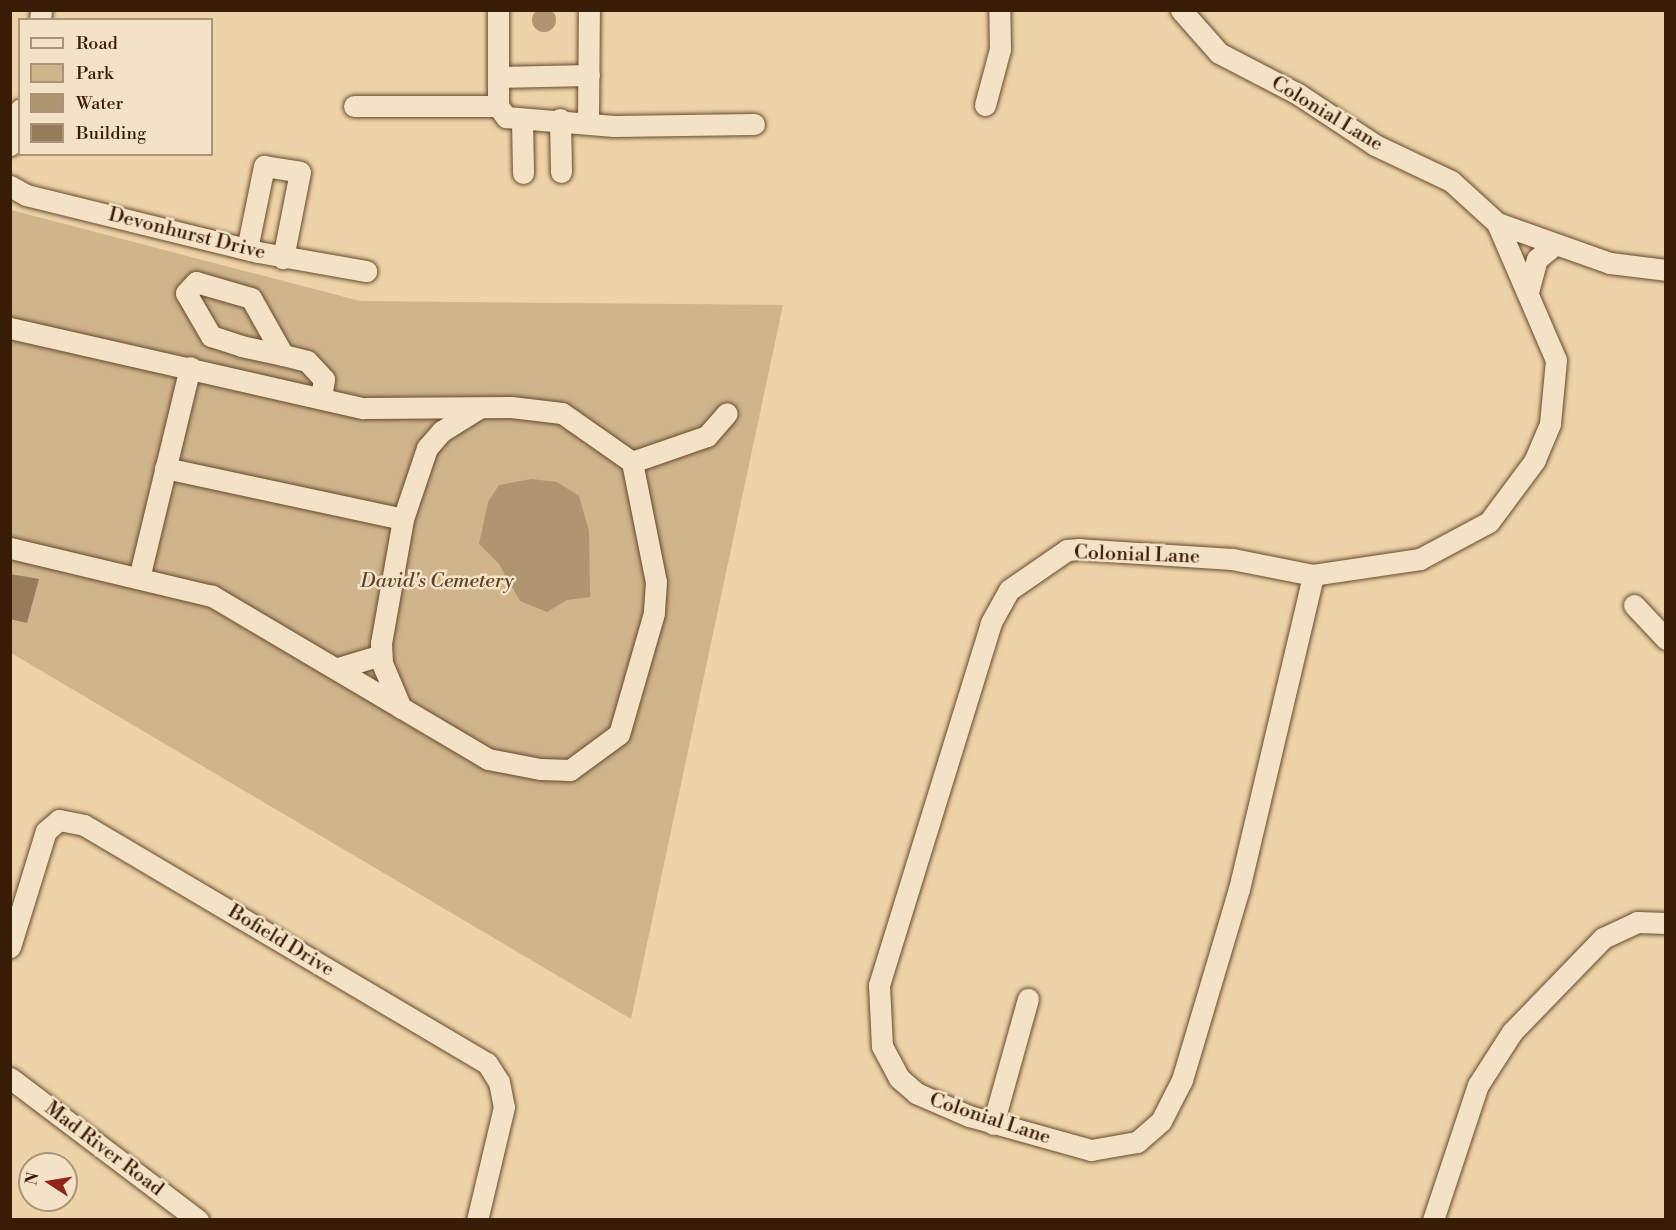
<!DOCTYPE html>
<style>
body{margin:0}
#map{position:relative;width:1676px;height:1230px;overflow:hidden;background:#eed3a8;font-family:"Libre Bodoni",serif}
div>[style]{position:absolute}
.green>*{inset:0;background:#cfb48c}
.water>*{inset:0;background:#b09571}
.round{border-radius:50%}
.building>*{inset:0;background:#977b5a}
.roads{filter:drop-shadow(0 0 2px #664a2e) drop-shadow(0 0 2px #664a2e)}
.minor>*{height:21px;margin:-10.5px;padding:0 10.5px;transform-origin:10.5px;border-radius:10.5px;background:#f4e2c6}
span{translate:-50% -50%;white-space:nowrap;text-align:center;line-height:1.15;-webkit-text-stroke:5px #f4e2c6;paint-order:stroke}
.street-label{font-size:20px;color:#381c06}
.park-label{font-size:20px;color:#5e4228;font-style:italic}
.frame{position:absolute;inset:0;border:12px solid #381c06;pointer-events:none}
.legend{position:absolute;left:18px;top:18px;width:195px;height:138px;box-sizing:border-box;background:#f4e2c6;border:2px solid #a99379;margin:0;padding:8px 10px;list-style:none;font-size:18px;color:#381c06}
.legend li{display:flex;align-items:center;gap:12px;height:30px}
.legend b{width:30px;border:2px solid #a99379}
.north{position:absolute;left:18px;top:1152px;width:60px;height:60px;box-sizing:border-box;background:#f4e2c6;border:2px solid #a99379;border-radius:50%;rotate:282deg;font-size:16px;font-weight:700;line-height:24px;text-align:center;color:#381c06}
.north::after{content:'';display:block;margin:auto;width:21px;height:27px;background:#8f2418;clip-path:polygon(50% 0,100% 100%,50% 72%,0 100%)}
</style>
<div id="map">
<div class="green">
<i style="clip-path:polygon(11px 210px,360px 301px,783px 305px,631px 1019px,11px 653px)"></i>
</div>
<div class="water">
<i class="round" style="left:532px;top:8px;width:24px;height:24px"></i>
<i style="clip-path:polygon(531px 479px,557px 482px,579px 496px,589px 531px,590px 597px,567px 600px,547px 612px,520px 601px,499px 564px,479px 544px,488px 502px,499px 485px)"></i>
</div>
<div class="building">
<i style="clip-path:polygon(10px 574px,39px 579px,27px 623px,10px 619px)"></i>
</div>
<div class="roads">
<div class="minor">
<i style="left:498px;top:10px;width:96px;rotate:90deg"></i>
<i style="left:498px;top:106px;width:14px;rotate:54deg"></i>
<i style="left:506px;top:117px;width:108px;rotate:4.8deg"></i>
<i style="left:614px;top:126px;width:140px;rotate:-0.8deg"></i>
<i style="left:1181px;top:10px;width:57px;rotate:48.5deg"></i>
<i style="left:1219px;top:53px;width:89px;rotate:27.4deg"></i>
<i style="left:1298px;top:94px;width:92px;rotate:33.5deg"></i>
<i style="left:1375px;top:145px;width:84px;rotate:25.3deg"></i>
<i style="left:1451px;top:181px;width:62px;rotate:42.4deg"></i>
<i style="left:1497px;top:223px;width:149px;rotate:66.7deg"></i>
<i style="left:1556px;top:360px;width:64px;rotate:95.4deg"></i>
<i style="left:1550px;top:424px;width:39px;rotate:113deg"></i>
<i style="left:1535px;top:460px;width:77px;rotate:126.6deg"></i>
<i style="left:1489px;top:522px;width:78px;rotate:151.8deg"></i>
<i style="left:1420px;top:559px;width:108px;rotate:171.5deg"></i>
<i style="left:1313px;top:575px;width:83px;rotate:-168.8deg"></i>
<i style="left:1232px;top:559px;width:153px;rotate:-176.3deg"></i>
<i style="left:1079px;top:549px;width:12px;rotate:175deg"></i>
<i style="left:1067px;top:550px;width:70px;rotate:145.4deg"></i>
<i style="left:1009px;top:590px;width:38px;rotate:119deg"></i>
<i style="left:991px;top:623px;width:379px;rotate:107.2deg"></i>
<i style="left:879px;top:985px;width:61px;rotate:87.2deg"></i>
<i style="left:882px;top:1046px;width:36px;rotate:62deg"></i>
<i style="left:899px;top:1078px;width:23px;rotate:41deg"></i>
<i style="left:916px;top:1093px;width:58px;rotate:23.5deg"></i>
<i style="left:969px;top:1116px;width:127px;rotate:15.6deg"></i>
<i style="left:1091px;top:1150px;width:47px;rotate:-9.9deg"></i>
<i style="left:1137px;top:1142px;width:32px;rotate:-41deg"></i>
<i style="left:1161px;top:1121px;width:46px;rotate:-62.9deg"></i>
<i style="left:1182px;top:1080px;width:199px;rotate:-73.4deg"></i>
<i style="left:1239px;top:889px;width:323px;rotate:-76.7deg"></i>
<i style="left:40px;top:20px;width:10px;rotate:-84deg"></i>
<i style="left:498px;top:77px;width:91px;rotate:-1.3deg"></i>
<i style="left:985px;top:105px;width:58px;rotate:-75deg"></i>
<i style="left:1000px;top:49px;width:39px;rotate:-91deg"></i>
<i style="left:354px;top:106px;width:144px"></i>
<i style="left:522px;top:119px;width:54px;rotate:88.9deg"></i>
<i style="left:560px;top:119px;width:53px;rotate:88.9deg"></i>
<i style="left:588px;top:119px;width:109px;rotate:-89.5deg"></i>
<i style="left:10px;top:145px;width:37px;rotate:-74deg"></i>
<i style="left:10px;top:186px;width:18px;rotate:29deg"></i>
<i style="left:26px;top:195px;width:239px;rotate:13.8deg"></i>
<i style="left:258px;top:252px;width:110px;rotate:10deg"></i>
<i style="left:1497px;top:223px;width:120px;rotate:19.5deg"></i>
<i style="left:1610px;top:263px;width:56px;rotate:7.1deg"></i>
<i style="left:247px;top:249px;width:85px;rotate:-78.4deg"></i>
<i style="left:264px;top:166px;width:36px;rotate:9deg"></i>
<i style="left:300px;top:172px;width:88px;rotate:101.2deg"></i>
<i style="left:1528px;top:292px;width:34px;rotate:-75deg"></i>
<i style="left:1537px;top:259px;width:22px;rotate:-39deg"></i>
<i style="left:10px;top:328px;width:362px;rotate:12.8deg"></i>
<i style="left:363px;top:408px;width:148px;rotate:-0.4deg"></i>
<i style="left:511px;top:407px;width:51px;rotate:6.7deg"></i>
<i style="left:562px;top:413px;width:85px;rotate:35deg"></i>
<i style="left:632px;top:462px;width:122px;rotate:78.7deg"></i>
<i style="left:656px;top:582px;width:31px;rotate:94deg"></i>
<i style="left:654px;top:613px;width:126px;rotate:106.1deg"></i>
<i style="left:619px;top:734px;width:61px;rotate:143.7deg"></i>
<i style="left:570px;top:770px;width:30px;rotate:-178deg"></i>
<i style="left:540px;top:769px;width:53px;rotate:-169.1deg"></i>
<i style="left:488px;top:759px;width:321px;rotate:-149.4deg"></i>
<i style="left:212px;top:596px;width:208px;rotate:-166.6deg"></i>
<i style="left:283px;top:355px;width:65px;rotate:-119.3deg"></i>
<i style="left:251px;top:298px;width:57px;rotate:-163.8deg"></i>
<i style="left:196px;top:282px;width:15px;rotate:132deg"></i>
<i style="left:186px;top:293px;width:50px;rotate:59.8deg"></i>
<i style="left:211px;top:336px;width:32px;rotate:18deg"></i>
<i style="left:241px;top:346px;width:43px;rotate:12.1deg"></i>
<i style="left:283px;top:355px;width:25px;rotate:14deg"></i>
<i style="left:307px;top:361px;width:25px;rotate:47deg"></i>
<i style="left:324px;top:379px;width:19px;rotate:99deg"></i>
<i style="left:632px;top:462px;width:79px;rotate:-19.1deg"></i>
<i style="left:707px;top:436px;width:30px;rotate:-49deg"></i>
<i style="left:165px;top:468px;width:243px;rotate:12.1deg"></i>
<i style="left:139px;top:578px;width:217px;rotate:-76.4deg"></i>
<i style="left:1634px;top:605px;width:47px;rotate:46.7deg"></i>
<i style="left:338px;top:668px;width:45px;rotate:-16.8deg"></i>
<i style="left:401px;top:708px;width:49px;rotate:-112.9deg"></i>
<i style="left:382px;top:663px;width:20px;rotate:-93deg"></i>
<i style="left:381px;top:643px;width:126px;rotate:-79.9deg"></i>
<i style="left:403px;top:519px;width:75px;rotate:-71.3deg"></i>
<i style="left:427px;top:448px;width:23px;rotate:-49deg"></i>
<i style="left:442px;top:431px;width:44px;rotate:-31.9deg"></i>
<i style="left:10px;top:947px;width:121px;rotate:-72.8deg"></i>
<i style="left:46px;top:831px;width:17px;rotate:-40deg"></i>
<i style="left:59px;top:820px;width:25px;rotate:11deg"></i>
<i style="left:84px;top:825px;width:468px;rotate:30.6deg"></i>
<i style="left:487px;top:1063px;width:22px;rotate:58deg"></i>
<i style="left:499px;top:1082px;width:25px;rotate:79deg"></i>
<i style="left:504px;top:1107px;width:116px;rotate:103.4deg"></i>
<i style="left:10px;top:1078px;width:236px;rotate:37.1deg"></i>
<i style="left:993px;top:1124px;width:130px;rotate:-74.4deg"></i>
<i style="left:1433px;top:1220px;width:142px;rotate:-71.6deg"></i>
<i style="left:1478px;top:1085px;width:63px;rotate:-57.3deg"></i>
<i style="left:1512px;top:1032px;width:131px;rotate:-45.9deg"></i>
<i style="left:1603px;top:938px;width:38px;rotate:-25deg"></i>
<i style="left:1637px;top:922px;width:29px;rotate:2deg"></i>
</div>
</div>
<div class="street-label">
<span style="left:1327px;top:114px;rotate:31deg">Colonial Lane</span>
<span style="left:187px;top:234px;rotate:14deg">Devonhurst Drive</span>
<span style="left:1137px;top:555px;rotate:2deg">Colonial Lane</span>
<span style="left:281px;top:941px;rotate:31deg">Bofield Drive</span>
<span style="left:990px;top:1119px;rotate:18deg">Colonial Lane</span>
<span style="left:104px;top:1149px;rotate:37deg">Mad River Road</span>
</div>
<div class="park-label">
<span style="left:437px;top:581px">David's Cemetery</span>
</div>
<div class="frame"></div>
<ul class="legend">
<li><b style="height:8px;background:#f4e2c6"></b>Road</li>
<li><b style="height:16px;background:#cfb48c"></b>Park</li>
<li><b style="height:16px;background:#b09571"></b>Water</li>
<li><b style="height:16px;background:#977b5a"></b>Building</li>
</ul>
<div class="north">N</div>
</div>
